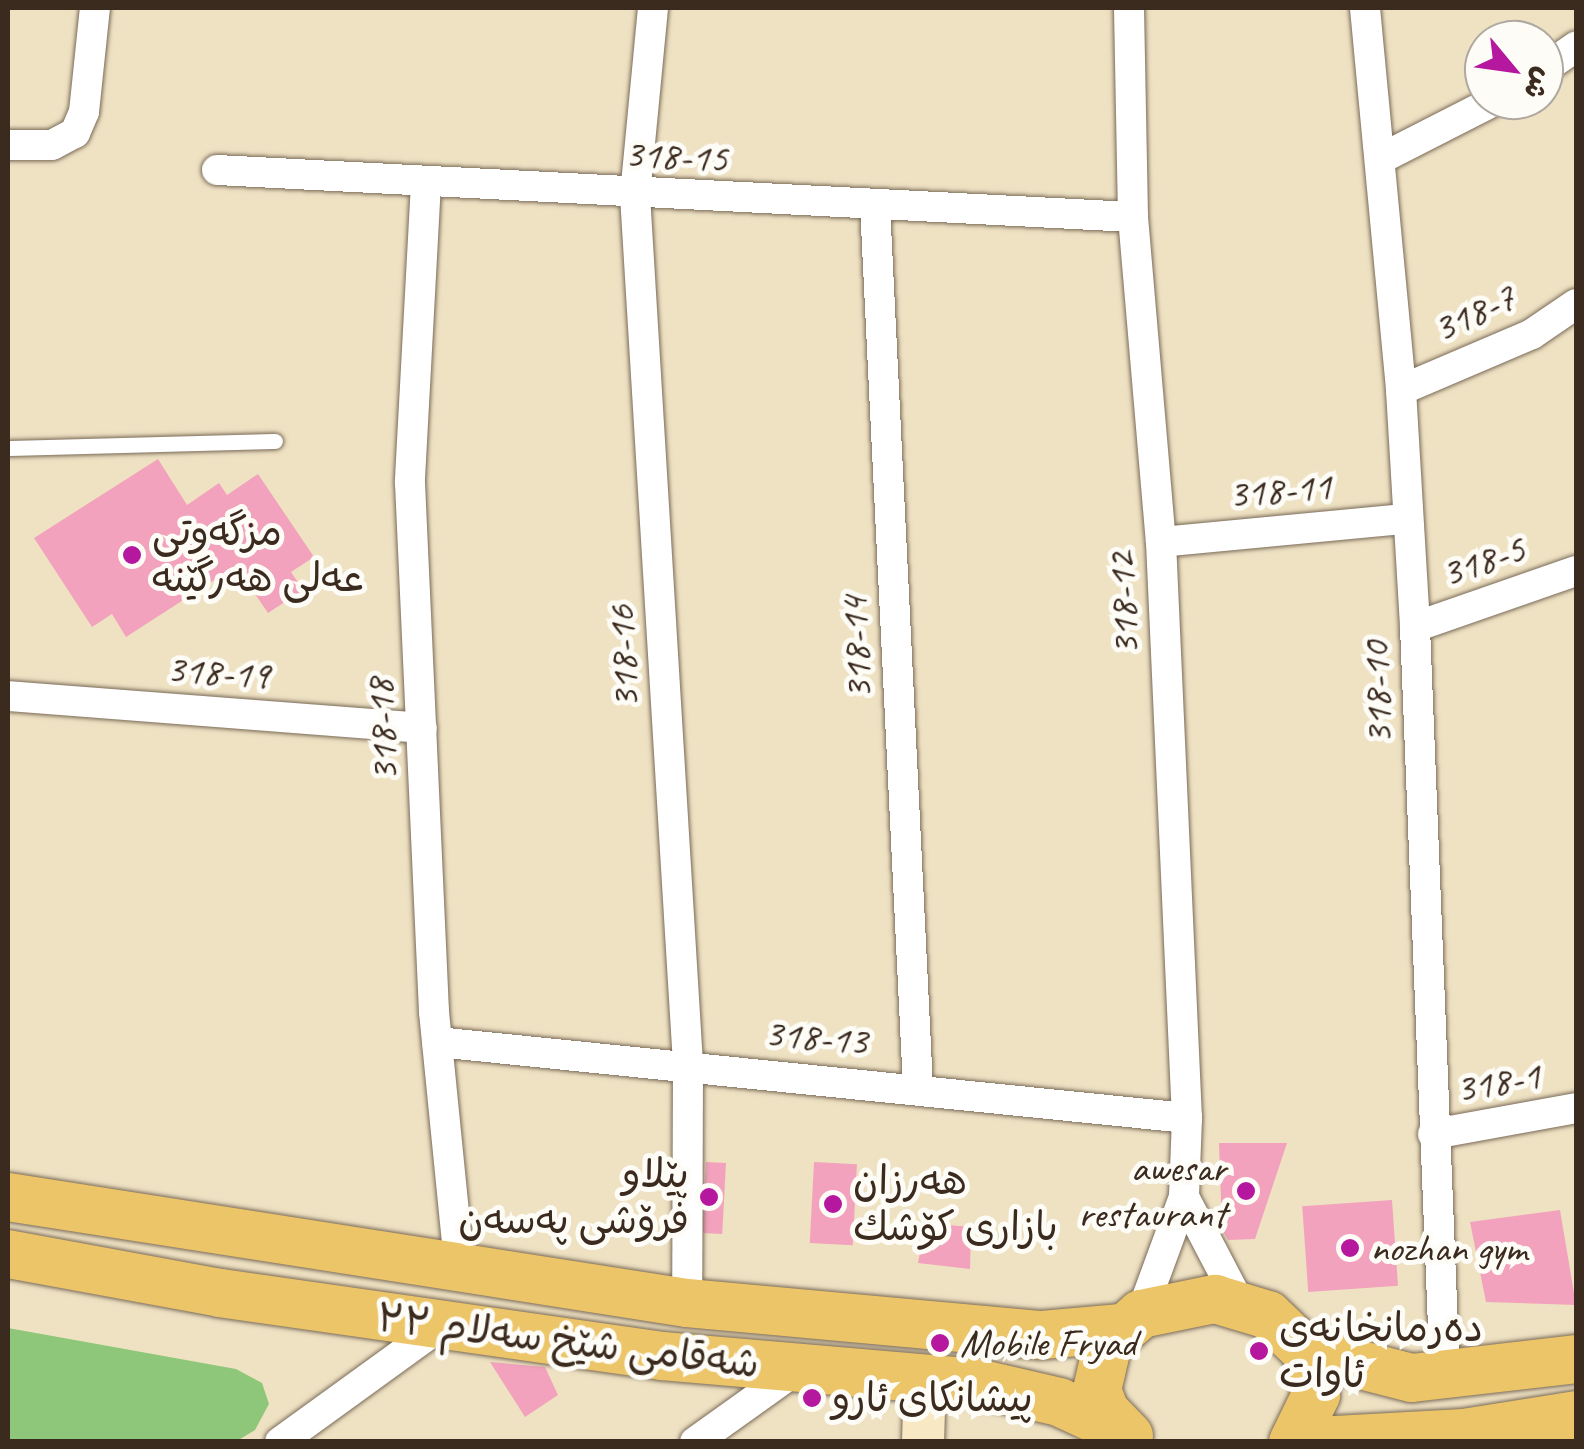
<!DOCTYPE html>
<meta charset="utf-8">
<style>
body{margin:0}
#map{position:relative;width:1584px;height:1449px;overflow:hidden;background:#efe2c3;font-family:Caveat,"Playpen Sans Arabic",sans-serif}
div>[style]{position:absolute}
.green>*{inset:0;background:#8ec77a}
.building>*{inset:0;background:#f2a2bc;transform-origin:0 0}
.roads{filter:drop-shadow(0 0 2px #7a6a58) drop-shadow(0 0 2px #7a6a58)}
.lane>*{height:15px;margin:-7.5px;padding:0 7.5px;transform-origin:7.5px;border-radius:7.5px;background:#fff}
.street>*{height:30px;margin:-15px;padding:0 15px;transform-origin:15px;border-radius:15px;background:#fff}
.secondary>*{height:42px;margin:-21px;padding:0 21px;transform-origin:21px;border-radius:21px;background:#f8e8c3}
.primary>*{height:48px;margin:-24px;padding:0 24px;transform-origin:24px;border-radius:24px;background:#edc569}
.dots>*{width:28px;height:28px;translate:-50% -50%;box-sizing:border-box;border:5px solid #fdfcf7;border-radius:50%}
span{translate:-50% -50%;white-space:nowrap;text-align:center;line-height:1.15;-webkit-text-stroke:10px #fdfcf7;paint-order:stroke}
.street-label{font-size:40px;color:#3b2a1e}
.poi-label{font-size:40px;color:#3b2a1e}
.left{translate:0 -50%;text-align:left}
.right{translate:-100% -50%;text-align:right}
.frame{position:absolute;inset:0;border:10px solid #3b2a1e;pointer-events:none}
.north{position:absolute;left:1464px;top:20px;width:100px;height:100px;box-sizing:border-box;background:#fdfcf7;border:2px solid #afa8a0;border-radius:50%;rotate:119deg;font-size:28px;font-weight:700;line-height:40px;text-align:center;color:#3b2a1e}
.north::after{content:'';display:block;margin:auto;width:35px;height:45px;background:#b5179e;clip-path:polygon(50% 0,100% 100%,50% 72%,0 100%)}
</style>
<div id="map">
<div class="green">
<i style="clip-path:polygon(8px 1328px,236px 1369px,262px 1383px,269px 1404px,255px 1430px,237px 1441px,8px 1441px)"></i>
</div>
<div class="building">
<i style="clip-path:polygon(158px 459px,187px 505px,219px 483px,227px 495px,258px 474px,314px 557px,291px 572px,303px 590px,268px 613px,236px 566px,126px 637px,112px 614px,92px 627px,34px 538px)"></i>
<i style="clip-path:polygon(1219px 1143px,1287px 1143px,1255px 1239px,1228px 1240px,1222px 1229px)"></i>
<i style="left:706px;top:1162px;width:20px;height:71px;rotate:3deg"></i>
<i style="left:814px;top:1162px;width:43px;height:81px;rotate:3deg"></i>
<i style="left:1392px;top:1200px;width:86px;height:90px;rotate:86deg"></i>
<i style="clip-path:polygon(1560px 1210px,1576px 1305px,1486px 1302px,1470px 1222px)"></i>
<i style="clip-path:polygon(925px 1223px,971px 1227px,970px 1269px,918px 1263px)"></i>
<i style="clip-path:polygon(490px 1362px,545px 1367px,558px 1395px,525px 1417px)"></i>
</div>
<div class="roads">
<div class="lane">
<i style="left:8px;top:448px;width:267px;rotate:-1.5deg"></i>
</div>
<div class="street">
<i style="left:653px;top:8px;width:188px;rotate:95.5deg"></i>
<i style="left:635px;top:195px;width:872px;rotate:86.51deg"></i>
<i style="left:688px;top:1065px;width:238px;rotate:90.2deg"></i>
<i style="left:1129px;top:8px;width:209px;rotate:88.9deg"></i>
<i style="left:1133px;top:217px;width:326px;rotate:85.1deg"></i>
<i style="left:1161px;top:542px;width:577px;rotate:87.42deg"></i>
<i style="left:1187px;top:1118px;width:79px;rotate:92.2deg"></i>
<i style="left:1184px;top:1197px;width:125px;rotate:110.2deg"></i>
<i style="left:1365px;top:8px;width:384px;rotate:84.6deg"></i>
<i style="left:1401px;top:390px;width:237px;rotate:86.6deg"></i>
<i style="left:1415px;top:627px;width:751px;rotate:87.71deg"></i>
<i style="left:1544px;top:69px;width:39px;rotate:-35deg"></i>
<i style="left:8px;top:145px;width:44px"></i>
<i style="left:52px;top:145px;width:26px;rotate:-28deg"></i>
<i style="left:75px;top:133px;width:23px;rotate:-67deg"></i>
<i style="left:84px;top:112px;width:105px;rotate:-84deg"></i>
<i style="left:1380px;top:159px;width:130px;rotate:-27deg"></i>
<i style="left:217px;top:170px;width:917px;rotate:2.94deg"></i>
<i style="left:426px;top:183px;width:300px;rotate:93.1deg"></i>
<i style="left:410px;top:483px;width:530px;rotate:87.4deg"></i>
<i style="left:434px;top:1012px;width:261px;rotate:84.3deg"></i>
<i style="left:875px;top:205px;width:883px;rotate:87.21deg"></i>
<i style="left:1401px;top:390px;width:142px;rotate:-23.1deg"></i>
<i style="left:1532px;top:334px;width:53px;rotate:-34.3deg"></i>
<i style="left:1161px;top:542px;width:246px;rotate:-5.4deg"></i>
<i style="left:1415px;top:627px;width:170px;rotate:-19.2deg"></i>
<i style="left:8px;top:696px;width:415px;rotate:4.4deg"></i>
<i style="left:437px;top:1042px;width:754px;rotate:5.79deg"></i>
<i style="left:1433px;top:1134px;width:145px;rotate:-10.3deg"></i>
<i style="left:1184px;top:1197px;width:121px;rotate:62.4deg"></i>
<i style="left:280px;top:1442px;width:198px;rotate:-35.9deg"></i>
<i style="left:695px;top:1442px;width:124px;rotate:-35.5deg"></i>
</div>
<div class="secondary">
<i style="left:923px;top:1442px;width:64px;rotate:-88.2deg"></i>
</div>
<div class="primary">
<i style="left:8px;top:1197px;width:687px;rotate:8.87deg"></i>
<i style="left:687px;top:1303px;width:356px;rotate:5.2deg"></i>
<i style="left:1042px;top:1335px;width:80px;rotate:-5deg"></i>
<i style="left:8px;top:1254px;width:216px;rotate:10.4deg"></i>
<i style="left:220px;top:1293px;width:446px;rotate:8.1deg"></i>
<i style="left:662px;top:1356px;width:316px;rotate:4.9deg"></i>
<i style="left:977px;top:1383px;width:84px;rotate:13deg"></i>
<i style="left:1059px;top:1402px;width:72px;rotate:24.8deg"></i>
<i style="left:1306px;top:1351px;width:109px;rotate:14.3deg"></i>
<i style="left:1412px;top:1378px;width:165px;rotate:-6.6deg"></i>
<i style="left:1129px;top:1436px;width:35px;rotate:-134deg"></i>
<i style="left:1105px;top:1411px;width:22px;rotate:-111deg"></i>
<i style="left:1097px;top:1390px;width:48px;rotate:-76.8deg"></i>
<i style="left:1108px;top:1343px;width:44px;rotate:-41.3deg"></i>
<i style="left:1141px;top:1314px;width:76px;rotate:-11.5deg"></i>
<i style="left:1215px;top:1299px;width:55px;rotate:16.8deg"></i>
<i style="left:1268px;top:1315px;width:52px;rotate:43.5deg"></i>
<i style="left:1306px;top:1351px;width:45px;rotate:77.2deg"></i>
<i style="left:1316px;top:1395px;width:52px;rotate:116.1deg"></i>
<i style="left:1299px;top:1442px;width:165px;rotate:-3.1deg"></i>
<i style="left:1464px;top:1433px;width:113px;rotate:-9.1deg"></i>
</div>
</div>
<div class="dots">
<i style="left:132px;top:555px;background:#b5179e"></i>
<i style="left:1246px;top:1191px;background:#b5179e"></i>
<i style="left:709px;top:1197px;background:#b5179e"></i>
<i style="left:833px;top:1204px;background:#b5179e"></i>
<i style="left:1350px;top:1248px;background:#b5179e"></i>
<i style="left:940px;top:1343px;background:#b5179e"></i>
<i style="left:1259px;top:1351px;background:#b5179e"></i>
<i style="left:812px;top:1398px;background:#b5179e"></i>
</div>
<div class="street-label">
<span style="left:676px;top:156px;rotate:3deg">318-15</span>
<span style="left:1474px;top:313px;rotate:-25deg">318-7</span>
<span style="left:1280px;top:490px;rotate:-5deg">318-11</span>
<span style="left:1483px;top:561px;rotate:-19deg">318-5</span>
<span style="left:1123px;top:604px;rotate:-93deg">318-12</span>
<span style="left:856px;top:648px;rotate:-93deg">318-14</span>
<span style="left:623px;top:657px;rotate:-93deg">318-16</span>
<span style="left:218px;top:672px;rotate:4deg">318-19</span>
<span style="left:1377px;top:693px;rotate:-92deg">318-10</span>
<span style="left:382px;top:730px;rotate:-93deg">318-18</span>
<span style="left:816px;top:1037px;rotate:5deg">318-13</span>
<span style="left:1498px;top:1082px;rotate:-10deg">318-1</span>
<span style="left:568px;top:1341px;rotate:7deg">شەقامی شێخ سەلام ٣٣</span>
</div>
<div class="poi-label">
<span class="left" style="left:152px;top:555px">مزگەوتی<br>عەلی هەرگێنە</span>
<span class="right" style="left:1226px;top:1191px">awesar<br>restaurant</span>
<span class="right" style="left:689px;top:1197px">پێلاو<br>فرۆشی پەسەن</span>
<span class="left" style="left:853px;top:1204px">هەرزان<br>بازاری کۆشك</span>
<span class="left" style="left:1370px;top:1248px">nozhan gym</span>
<span class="left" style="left:1279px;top:1351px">دەرمانخانەی<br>ئاوات</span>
<span class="left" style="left:960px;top:1343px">Mobile Fryad</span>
<span class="left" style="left:832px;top:1398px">پیشانکای ئارو</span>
</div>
<div class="frame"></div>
<div class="north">ش</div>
</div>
